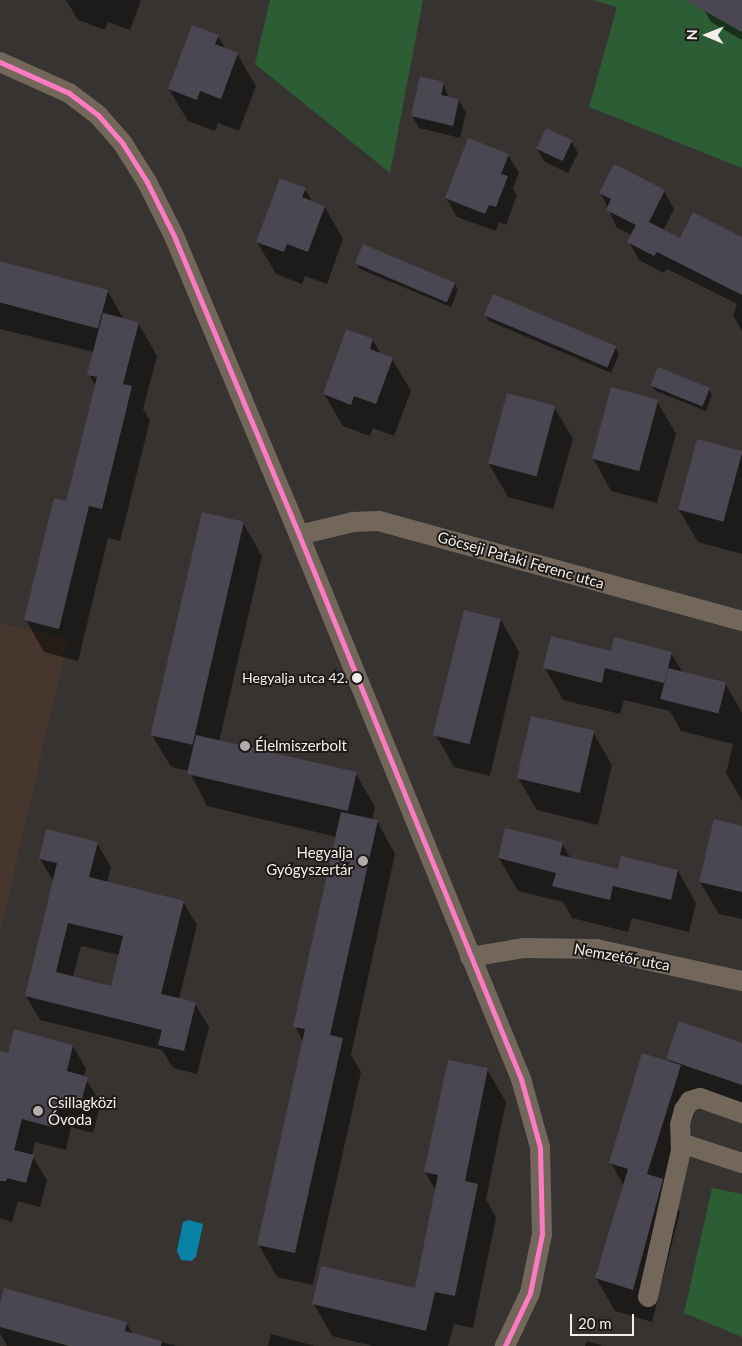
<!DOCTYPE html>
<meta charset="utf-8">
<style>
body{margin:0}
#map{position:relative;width:742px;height:1346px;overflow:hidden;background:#373331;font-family:Lato,sans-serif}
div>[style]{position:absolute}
.education>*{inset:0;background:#47362e}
.green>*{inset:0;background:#2c5d35}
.water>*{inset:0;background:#0883a5}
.shadow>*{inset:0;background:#0007}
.building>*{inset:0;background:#4a4652;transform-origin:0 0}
.minor>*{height:20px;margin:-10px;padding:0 10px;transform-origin:10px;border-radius:10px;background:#73675c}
.bus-1>*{height:5px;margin:-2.5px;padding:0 2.5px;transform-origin:2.5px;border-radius:2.5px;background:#fe7ac1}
.dots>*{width:14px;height:14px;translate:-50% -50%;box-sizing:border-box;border:2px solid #1e1b19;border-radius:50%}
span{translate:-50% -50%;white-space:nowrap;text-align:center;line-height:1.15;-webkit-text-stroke:4px #1e1b19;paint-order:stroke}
.bus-label{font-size:14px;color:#f4efed}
.right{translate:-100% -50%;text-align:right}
.street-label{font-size:15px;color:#f4efed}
.poi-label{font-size:15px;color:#f4efed}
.left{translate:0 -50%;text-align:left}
.north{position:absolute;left:682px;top:10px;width:50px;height:50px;-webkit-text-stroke:4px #1e1b19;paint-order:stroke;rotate:271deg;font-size:14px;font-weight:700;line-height:20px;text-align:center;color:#f4efed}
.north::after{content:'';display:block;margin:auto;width:18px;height:22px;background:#f4efed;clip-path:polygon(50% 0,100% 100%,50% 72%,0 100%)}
.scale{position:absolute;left:570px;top:1314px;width:64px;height:22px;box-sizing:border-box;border:2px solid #f4efed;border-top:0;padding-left:6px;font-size:15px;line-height:18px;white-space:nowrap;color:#f4efed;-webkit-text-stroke:4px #1e1b19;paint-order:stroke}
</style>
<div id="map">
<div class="education">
<i style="clip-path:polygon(0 623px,68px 639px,0 933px)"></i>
</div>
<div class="green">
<i style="clip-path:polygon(270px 0,423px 0,390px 173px,255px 64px)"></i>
<i style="clip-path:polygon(593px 0,742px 0,742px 168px,589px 107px,617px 7px)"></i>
<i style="clip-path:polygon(712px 1188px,742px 1194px,742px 1337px,684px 1313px)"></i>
</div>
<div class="water">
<i style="clip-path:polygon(189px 1220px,203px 1224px,196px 1257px,191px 1261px,181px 1260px,177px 1251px,183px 1222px)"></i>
</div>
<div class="shadow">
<i style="clip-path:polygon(66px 0,141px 0,130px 30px,108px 22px,105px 30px,78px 20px)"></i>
<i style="clip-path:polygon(708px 0,737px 0,742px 3px,742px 40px,711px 22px,704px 10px)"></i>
<i style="clip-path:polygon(218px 36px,226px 50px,237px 54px,256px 86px,239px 131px,218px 123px,215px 131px,188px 121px,169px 89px)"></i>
<i style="clip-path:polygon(443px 83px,449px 98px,459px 100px,466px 113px,460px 138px,419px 128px,412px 116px)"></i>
<i style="clip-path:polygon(571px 141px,578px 153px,568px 173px,545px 162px,537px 149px)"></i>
<i style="clip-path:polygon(508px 155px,519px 173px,513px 188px,517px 195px,506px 225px,499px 222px,496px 231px,457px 217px,446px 198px)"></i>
<i style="clip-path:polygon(305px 189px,313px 203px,325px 207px,343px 239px,327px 284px,305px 276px,302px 284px,276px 274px,257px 242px)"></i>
<i style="clip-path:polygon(664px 191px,674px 209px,663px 231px,681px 240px,742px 240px,742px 331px,733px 315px,737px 304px,667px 269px,664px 273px,639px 260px,629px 242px,632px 235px,617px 228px,601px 193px)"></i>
<i style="clip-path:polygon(364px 246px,455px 284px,458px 290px,451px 307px,360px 269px,357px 263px)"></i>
<i style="clip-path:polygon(0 263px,107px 290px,124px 320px,138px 323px,157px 356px,143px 409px,150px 420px,120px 541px,108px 538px,78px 661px,44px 652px,26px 620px,67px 502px,96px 387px,89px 374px,94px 352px,0 329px)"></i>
<i style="clip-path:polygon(485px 315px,616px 348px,619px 354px,611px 373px,489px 321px)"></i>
<i style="clip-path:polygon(347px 331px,373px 340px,381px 355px,392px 359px,411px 391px,394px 436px,373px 428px,370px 436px,343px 426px,324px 394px)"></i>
<i style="clip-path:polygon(652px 386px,709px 389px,712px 395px,706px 411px,656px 391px)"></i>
<i style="clip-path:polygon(508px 394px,554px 407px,573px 439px,553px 509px,508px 497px,489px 464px)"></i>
<i style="clip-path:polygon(657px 401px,676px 434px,657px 503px,611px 491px,593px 458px)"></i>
<i style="clip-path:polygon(698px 441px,742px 453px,742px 554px,698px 542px,679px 510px)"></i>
<i style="clip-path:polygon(243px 523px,262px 556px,219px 742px,356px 774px,375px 807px,372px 820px,377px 821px,395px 854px,351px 1055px,361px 1072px,313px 1285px,277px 1277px,259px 1245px,304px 1043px,295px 1026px,337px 837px,207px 806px,189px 771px,171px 767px,152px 735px)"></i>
<i style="clip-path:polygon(501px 620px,519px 652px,490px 776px,454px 767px,436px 735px)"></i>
<i style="clip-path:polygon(612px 653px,671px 653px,683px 673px,725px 683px,742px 713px,742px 801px,726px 773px,733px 744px,681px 731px,670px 711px,624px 700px,620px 714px,563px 700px,545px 668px)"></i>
<i style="clip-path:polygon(593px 732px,612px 765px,598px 825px,537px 810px,518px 778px)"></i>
<i style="clip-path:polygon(742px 827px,742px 919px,719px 914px,700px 882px)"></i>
<i style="clip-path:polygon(506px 829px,562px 843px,571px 859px,619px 871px,678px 871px,696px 903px,689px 932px,632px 918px,628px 932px,572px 918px,563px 902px,518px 891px,499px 858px)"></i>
<i style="clip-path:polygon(evenodd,97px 843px,111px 867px,107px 883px,183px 902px,197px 925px,179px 999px,195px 1004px,209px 1027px,197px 1074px,173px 1068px,162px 1050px,40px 1020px,26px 996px,54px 882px,40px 859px,97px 843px,81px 946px,120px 955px,112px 987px,73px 977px,81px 946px)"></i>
<i style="clip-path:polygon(742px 1044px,742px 1110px,699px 1098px,670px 1194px,680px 1212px,652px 1322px,615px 1311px,596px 1278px,624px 1186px,611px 1163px,670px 1063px,668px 1059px)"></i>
<i style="clip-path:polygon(73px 1046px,86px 1069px,84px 1077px,101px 1102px,93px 1133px,71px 1127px,66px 1150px,35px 1142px,32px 1156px,47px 1180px,40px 1207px,18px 1201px,12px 1222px,0 1218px,0 1052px,9px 1055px)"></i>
<i style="clip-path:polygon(487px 1069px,506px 1102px,486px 1199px,496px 1218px,473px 1328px,454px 1324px,448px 1346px,373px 1346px,332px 1336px,314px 1304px,416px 1290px,436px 1191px,425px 1172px)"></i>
<i style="clip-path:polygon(0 1308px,127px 1324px,133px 1334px,177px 1346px,7px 1346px,0 1333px)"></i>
<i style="clip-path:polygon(271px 1334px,315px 1346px,268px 1346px)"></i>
<i style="clip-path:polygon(587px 1341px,603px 1346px,585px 1346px)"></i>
</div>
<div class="building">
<i style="clip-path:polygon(685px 0,742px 0,742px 32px)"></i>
<i style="clip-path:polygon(192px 25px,219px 35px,215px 44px,238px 53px,221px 99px,200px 91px,197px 100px,168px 89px)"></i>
<i style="clip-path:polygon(420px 76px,444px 82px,441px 95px,459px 99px,453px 126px,411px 116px)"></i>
<i style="left:546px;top:128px;width:29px;height:23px;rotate:25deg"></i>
<i style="clip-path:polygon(468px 138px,509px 154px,501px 174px,508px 176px,496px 207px,489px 205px,485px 214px,445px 198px)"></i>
<i style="clip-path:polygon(614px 164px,665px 190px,649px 222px,680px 238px,693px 212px,742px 237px,742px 295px,657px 252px,654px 256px,627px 242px,636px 225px,606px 210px,611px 199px,599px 193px)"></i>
<i style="clip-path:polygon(280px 178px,306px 188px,302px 197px,325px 206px,308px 252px,287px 244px,284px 252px,256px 242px)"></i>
<i style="left:363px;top:244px;width:100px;height:21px;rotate:23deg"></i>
<i style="left:0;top:261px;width:112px;height:40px;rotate:15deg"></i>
<i style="left:493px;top:294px;width:134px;height:23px;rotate:23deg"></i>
<i style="clip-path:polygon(103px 313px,139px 322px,123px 384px,132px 386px,102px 509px,89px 506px,59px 629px,24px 620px,54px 498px,66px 501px,97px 377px,87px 375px)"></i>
<i style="clip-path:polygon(346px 329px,373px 339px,370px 349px,393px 358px,376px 404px,354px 396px,351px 405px,323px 394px)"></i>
<i style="left:658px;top:367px;width:56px;height:20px;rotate:22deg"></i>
<i style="left:611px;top:387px;width:49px;height:74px;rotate:15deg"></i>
<i style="left:507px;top:393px;width:50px;height:73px;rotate:15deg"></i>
<i style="left:697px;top:439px;width:47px;height:73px;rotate:15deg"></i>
<i style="left:202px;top:512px;width:43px;height:229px;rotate:13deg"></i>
<i style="left:464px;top:610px;width:38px;height:129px;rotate:14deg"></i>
<i style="clip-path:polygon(551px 636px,611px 651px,614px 637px,672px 652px,664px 683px,605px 668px,602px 683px,543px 668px)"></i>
<i style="left:668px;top:668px;width:60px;height:32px;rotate:14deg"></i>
<i style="left:531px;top:716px;width:65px;height:64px;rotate:13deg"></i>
<i style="left:196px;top:735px;width:165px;height:40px;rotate:13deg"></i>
<i style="clip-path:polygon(341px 812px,378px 820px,330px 1035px,343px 1038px,295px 1253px,257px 1245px,305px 1029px,293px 1027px)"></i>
<i style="clip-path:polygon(714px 819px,742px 826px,742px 892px,699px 882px)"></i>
<i style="clip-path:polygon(505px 828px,563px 842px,560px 855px,618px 869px,621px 856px,678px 870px,671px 900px,613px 886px,610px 900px,552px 886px,556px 873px,498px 858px)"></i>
<i style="clip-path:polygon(evenodd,46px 829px,98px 842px,89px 877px,184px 901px,161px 994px,196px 1002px,184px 1051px,158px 1045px,162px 1030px,25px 996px,57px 863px,39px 859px,46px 829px,68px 923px,123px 936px,111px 986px,56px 972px,68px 923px)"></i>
<i style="clip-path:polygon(679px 1021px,742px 1043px,742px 1085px,666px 1059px)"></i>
<i style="clip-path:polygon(14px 1029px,73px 1045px,67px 1071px,88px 1077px,79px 1110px,58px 1104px,52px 1127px,22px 1119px,14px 1150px,34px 1155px,26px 1183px,7px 1178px,6px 1181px,0 1181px,0 1051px,8px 1053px)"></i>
<i style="clip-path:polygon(642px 1053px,681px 1065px,647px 1174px,663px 1179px,633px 1290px,595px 1278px,628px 1169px,609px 1163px)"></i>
<i style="clip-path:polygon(448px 1060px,488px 1068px,465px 1181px,478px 1184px,455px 1296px,435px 1292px,426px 1331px,312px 1304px,321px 1266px,415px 1288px,438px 1175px,424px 1172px)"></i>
<i style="clip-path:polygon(4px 1288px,127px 1322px,125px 1331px,162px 1341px,161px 1346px,69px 1346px,0 1327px,0 1303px)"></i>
</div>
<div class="minor">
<i style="left:0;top:62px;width:76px;rotate:24.2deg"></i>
<i style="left:69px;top:93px;width:36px;rotate:37deg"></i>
<i style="left:98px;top:115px;width:38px;rotate:49deg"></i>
<i style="left:123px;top:144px;width:45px;rotate:57.7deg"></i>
<i style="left:147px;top:182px;width:60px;rotate:63.4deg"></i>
<i style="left:174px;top:236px;width:324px;rotate:67.3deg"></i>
<i style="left:299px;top:535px;width:588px;rotate:67.8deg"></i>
<i style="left:521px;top:1079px;width:71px;rotate:74.4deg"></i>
<i style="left:540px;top:1147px;width:87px;rotate:88.7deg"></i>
<i style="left:542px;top:1234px;width:60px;rotate:101.5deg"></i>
<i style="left:530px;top:1293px;width:59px;rotate:115.3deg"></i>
<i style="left:299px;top:535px;width:56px;rotate:-13.5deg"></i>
<i style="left:353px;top:522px;width:26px;rotate:-2deg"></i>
<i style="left:379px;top:521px;width:377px;rotate:15.4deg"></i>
<i style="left:470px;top:957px;width:55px;rotate:-9.5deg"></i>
<i style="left:524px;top:948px;width:72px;rotate:0.8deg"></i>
<i style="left:596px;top:949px;width:149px;rotate:12.4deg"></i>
<i style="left:681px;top:1143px;width:64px;rotate:18.2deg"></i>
<i style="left:648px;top:1297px;width:150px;rotate:-77.3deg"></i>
<i style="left:681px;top:1151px;width:26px;rotate:-92deg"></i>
<i style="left:680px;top:1125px;width:16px;rotate:-75deg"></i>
<i style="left:684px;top:1110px;width:11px;rotate:-56deg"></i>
<i style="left:690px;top:1101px;width:10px;rotate:-17deg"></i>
<i style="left:700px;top:1098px;width:45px;rotate:19.7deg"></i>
</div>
<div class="bus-1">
<i style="left:0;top:62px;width:76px;rotate:24.2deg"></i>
<i style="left:69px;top:93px;width:36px;rotate:37deg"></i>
<i style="left:98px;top:115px;width:38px;rotate:49deg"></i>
<i style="left:123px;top:144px;width:45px;rotate:57.7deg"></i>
<i style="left:147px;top:182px;width:60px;rotate:63.4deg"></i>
<i style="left:174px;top:236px;width:324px;rotate:67.3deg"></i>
<i style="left:299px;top:535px;width:588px;rotate:67.8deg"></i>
<i style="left:521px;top:1079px;width:71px;rotate:74.4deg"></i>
<i style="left:540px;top:1147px;width:87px;rotate:88.7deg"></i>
<i style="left:542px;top:1234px;width:60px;rotate:101.5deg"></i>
<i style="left:530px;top:1293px;width:59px;rotate:115.3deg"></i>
</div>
<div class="dots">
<i style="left:357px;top:678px;background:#f4efed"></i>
<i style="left:245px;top:746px;background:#b2adab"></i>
<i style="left:363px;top:861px;background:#b2adab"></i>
<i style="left:38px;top:1111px;background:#b2adab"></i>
</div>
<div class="bus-label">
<span class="right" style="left:348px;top:678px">Hegyalja utca 42.</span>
</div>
<div class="street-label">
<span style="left:521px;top:560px;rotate:16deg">Göcseji Pataki Ferenc utca</span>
<span style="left:622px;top:957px;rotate:10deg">Nemzetőr utca</span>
</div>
<div class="poi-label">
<span class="left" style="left:255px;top:746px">Élelmiszerbolt</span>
<span class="right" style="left:353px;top:861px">Hegyalja<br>Gyógyszertár</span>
<span class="left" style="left:48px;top:1111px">Csillagközi<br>Óvoda</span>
</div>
<div class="north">N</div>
<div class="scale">20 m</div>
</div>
